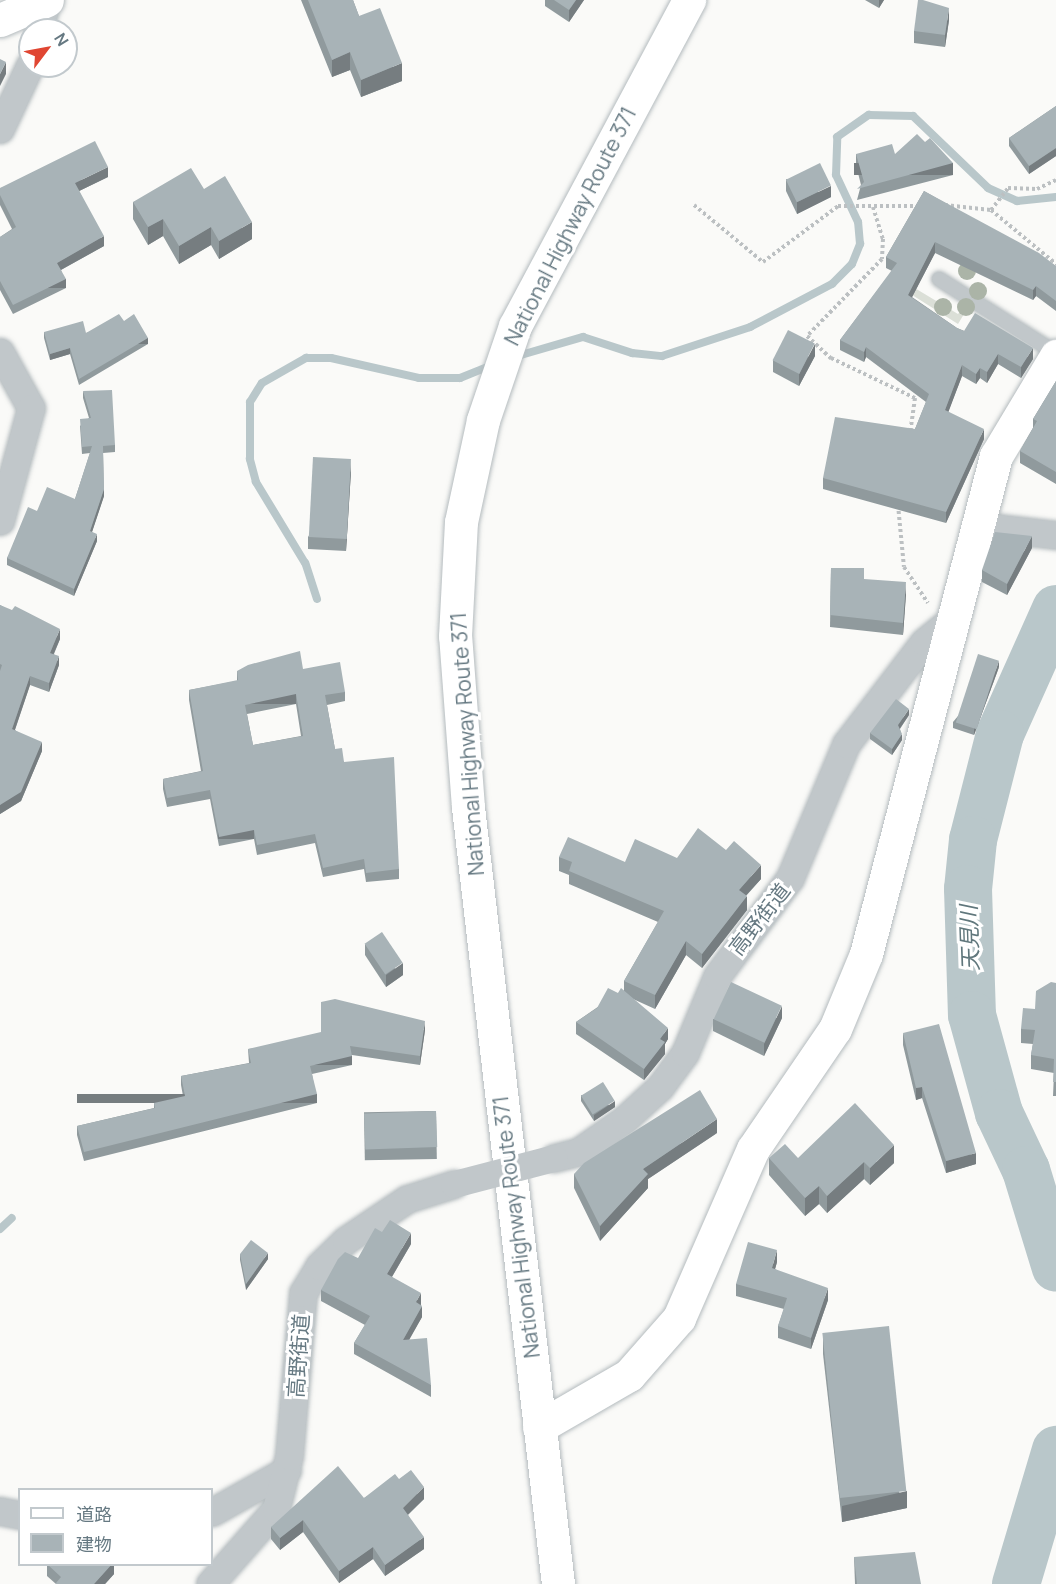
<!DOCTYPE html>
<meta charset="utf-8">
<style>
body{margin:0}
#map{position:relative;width:1056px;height:1584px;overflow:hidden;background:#fafaf8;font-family:Manrope,"Noto Sans JP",sans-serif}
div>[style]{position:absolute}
.green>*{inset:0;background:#dbdfd7}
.stream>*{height:8px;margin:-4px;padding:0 4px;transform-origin:4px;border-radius:4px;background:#b9c7ca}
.river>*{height:48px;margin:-24px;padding:0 24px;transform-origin:24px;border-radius:24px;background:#b9c7ca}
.path>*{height:4px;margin-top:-2px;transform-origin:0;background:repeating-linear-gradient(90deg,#bcc0c2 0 3px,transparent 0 6px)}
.roads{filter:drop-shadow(0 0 2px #b4bbbe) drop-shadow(0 0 2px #b4bbbe)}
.lane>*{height:14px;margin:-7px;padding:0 7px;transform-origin:7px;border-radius:7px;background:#c1c7ca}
.street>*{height:27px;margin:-13.5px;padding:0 13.5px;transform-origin:13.5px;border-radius:13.5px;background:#c1c7ca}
.secondary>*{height:33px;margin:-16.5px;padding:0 16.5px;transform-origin:16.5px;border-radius:16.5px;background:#fff}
.highway>*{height:33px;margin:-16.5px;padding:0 16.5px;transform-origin:16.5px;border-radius:16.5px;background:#fff}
.street-bridge>*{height:27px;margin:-13.5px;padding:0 13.5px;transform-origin:13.5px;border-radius:13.5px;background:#c1c7ca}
.trees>*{width:18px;height:18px;margin:-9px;border-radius:50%;background:#abb4a7}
.wall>*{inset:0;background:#909a9d;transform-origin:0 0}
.shaded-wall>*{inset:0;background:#767d80;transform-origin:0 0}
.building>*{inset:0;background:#a8b3b7;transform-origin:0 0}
span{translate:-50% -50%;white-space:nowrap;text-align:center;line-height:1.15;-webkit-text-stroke:6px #fff;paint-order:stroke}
.street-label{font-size:21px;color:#667982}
.water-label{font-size:22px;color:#60777c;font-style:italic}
.legend{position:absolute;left:18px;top:1488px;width:195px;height:78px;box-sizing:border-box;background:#fff;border:2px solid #c2c9cd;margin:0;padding:8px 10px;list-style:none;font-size:18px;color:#667982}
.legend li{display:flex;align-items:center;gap:12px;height:30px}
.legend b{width:30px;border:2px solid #c2c9cd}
.north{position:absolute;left:18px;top:18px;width:60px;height:60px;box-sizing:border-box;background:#fff;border:2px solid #c2c9cd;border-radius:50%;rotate:58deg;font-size:16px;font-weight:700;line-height:24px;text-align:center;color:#667982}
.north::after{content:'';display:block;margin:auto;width:21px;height:27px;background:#e04632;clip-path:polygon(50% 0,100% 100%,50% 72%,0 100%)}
</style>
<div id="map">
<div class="green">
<i style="clip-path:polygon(913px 287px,958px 314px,965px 306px,975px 308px,967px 309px,958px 324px,909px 293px)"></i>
</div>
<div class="stream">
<i style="left:514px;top:357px;width:72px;rotate:-16.2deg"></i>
<i style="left:583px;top:337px;width:52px;rotate:18.1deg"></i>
<i style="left:632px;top:353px;width:30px;rotate:6deg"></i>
<i style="left:662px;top:356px;width:93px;rotate:-18.2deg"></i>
<i style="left:750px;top:327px;width:93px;rotate:-27.7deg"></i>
<i style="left:832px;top:284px;width:28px;rotate:-45deg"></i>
<i style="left:852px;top:264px;width:22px;rotate:-68deg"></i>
<i style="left:860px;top:244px;width:22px;rotate:-95deg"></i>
<i style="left:858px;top:222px;width:52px;rotate:-115.1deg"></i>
<i style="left:836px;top:175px;width:38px;rotate:-88deg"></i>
<i style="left:837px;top:137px;width:39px;rotate:-35deg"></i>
<i style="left:869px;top:115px;width:44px;rotate:1.3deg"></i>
<i style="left:913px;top:116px;width:104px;rotate:43.8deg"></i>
<i style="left:988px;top:188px;width:32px;rotate:24deg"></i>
<i style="left:1017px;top:201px;width:39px;rotate:-6deg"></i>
<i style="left:317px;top:599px;width:38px;rotate:-108deg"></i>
<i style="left:305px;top:563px;width:95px;rotate:-121.2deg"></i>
<i style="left:256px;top:482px;width:24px;rotate:-105deg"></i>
<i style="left:250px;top:459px;width:57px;rotate:-90deg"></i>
<i style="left:250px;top:402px;width:22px;rotate:-58deg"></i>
<i style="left:262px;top:383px;width:51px;rotate:-29.6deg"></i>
<i style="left:306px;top:358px;width:25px"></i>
<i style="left:331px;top:358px;width:90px;rotate:12.8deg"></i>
<i style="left:419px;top:378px;width:41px"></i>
<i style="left:460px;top:378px;width:35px;rotate:-22deg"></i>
<i style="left:0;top:1229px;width:16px;rotate:-43deg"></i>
</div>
<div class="river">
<i style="left:1056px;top:609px;width:137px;rotate:114.1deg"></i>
<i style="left:1000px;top:734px;width:109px;rotate:104.3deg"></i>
<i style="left:973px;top:840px;width:49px;rotate:95.8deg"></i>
<i style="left:968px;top:889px;width:126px;rotate:88.2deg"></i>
<i style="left:972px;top:1015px;width:102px;rotate:74.6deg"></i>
<i style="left:999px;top:1113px;width:63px;rotate:64.7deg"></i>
<i style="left:1026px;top:1170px;width:102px;rotate:73deg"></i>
<i style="left:1016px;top:1584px;width:140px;rotate:-73.4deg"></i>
</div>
<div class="path">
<i style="left:694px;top:205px;width:89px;rotate:39.6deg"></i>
<i style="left:763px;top:262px;width:94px;rotate:-36.7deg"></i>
<i style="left:838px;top:206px;width:82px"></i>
<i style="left:945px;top:205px;width:46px;rotate:6.2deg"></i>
<i style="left:991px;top:210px;width:28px;rotate:-52deg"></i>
<i style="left:1008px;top:188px;width:29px;rotate:2deg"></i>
<i style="left:1037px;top:189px;width:21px;rotate:-25deg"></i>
<i style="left:873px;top:207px;width:34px;rotate:73deg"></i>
<i style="left:883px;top:239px;width:20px;rotate:93deg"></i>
<i style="left:882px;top:259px;width:107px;rotate:134.2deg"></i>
<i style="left:807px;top:336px;width:33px;rotate:43deg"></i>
<i style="left:831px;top:358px;width:93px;rotate:25.5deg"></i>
<i style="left:915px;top:398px;width:34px;rotate:98deg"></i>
<i style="left:991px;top:210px;width:85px;rotate:39.7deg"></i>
<i style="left:898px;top:505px;width:62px;rotate:84.5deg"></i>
<i style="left:904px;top:567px;width:43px;rotate:56.3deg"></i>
</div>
<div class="roads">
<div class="lane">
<i style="left:939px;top:279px;width:138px;rotate:32.3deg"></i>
</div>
<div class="street">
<i style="left:39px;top:30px;width:31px;rotate:-75deg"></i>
<i style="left:0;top:129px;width:71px;rotate:-64.9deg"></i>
<i style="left:0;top:352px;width:64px;rotate:61deg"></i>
<i style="left:31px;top:408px;width:117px;rotate:105.3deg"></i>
<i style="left:980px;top:526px;width:77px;rotate:6.8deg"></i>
<i style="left:554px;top:1158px;width:25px;rotate:-14deg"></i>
<i style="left:578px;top:1152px;width:57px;rotate:-35.1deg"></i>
<i style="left:625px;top:1119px;width:47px;rotate:-42.4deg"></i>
<i style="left:660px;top:1087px;width:42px;rotate:-53.7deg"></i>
<i style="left:685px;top:1053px;width:83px;rotate:-67.4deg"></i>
<i style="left:717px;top:976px;width:122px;rotate:-53.3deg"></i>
<i style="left:790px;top:878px;width:145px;rotate:-67.3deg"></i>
<i style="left:846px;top:744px;width:128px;rotate:-52.6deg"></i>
<i style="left:924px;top:642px;width:32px;rotate:-39deg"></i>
<i style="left:0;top:1511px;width:20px;rotate:11deg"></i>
<i style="left:212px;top:1512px;width:86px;rotate:-29.2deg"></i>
<i style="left:210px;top:1584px;width:100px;rotate:-48.7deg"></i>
<i style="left:276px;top:1509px;width:55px;rotate:-76.2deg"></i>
<i style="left:289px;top:1456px;width:164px;rotate:-85.1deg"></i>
<i style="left:303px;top:1293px;width:31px;rotate:-59deg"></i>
<i style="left:319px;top:1266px;width:37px;rotate:-44deg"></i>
<i style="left:346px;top:1240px;width:73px;rotate:-33.9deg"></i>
<i style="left:407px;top:1199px;width:49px;rotate:-17.7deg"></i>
</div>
<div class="secondary">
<i style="left:0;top:20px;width:51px;rotate:-23.1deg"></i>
</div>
<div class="highway">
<i style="left:539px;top:1427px;width:104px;rotate:-30deg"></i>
<i style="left:629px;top:1375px;width:76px;rotate:-48.7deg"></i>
<i style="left:679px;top:1318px;width:184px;rotate:-66.4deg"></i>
<i style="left:753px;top:1149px;width:145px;rotate:-55.7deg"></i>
<i style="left:835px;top:1029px;width:81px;rotate:-67.5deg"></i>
<i style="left:866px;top:954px;width:515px;rotate:-75.37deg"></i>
<i style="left:996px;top:456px;width:117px;rotate:-59deg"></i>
<i style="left:558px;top:1584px;width:782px;rotate:-96.61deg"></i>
<i style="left:468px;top:807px;width:171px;rotate:-94.3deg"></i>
<i style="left:455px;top:636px;width:114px;rotate:-87deg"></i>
<i style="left:461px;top:522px;width:104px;rotate:-77.8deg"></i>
<i style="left:483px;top:420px;width:99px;rotate:-71.2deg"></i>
<i style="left:515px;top:326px;width:370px;rotate:-61.9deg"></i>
</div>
</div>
<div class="street-bridge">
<i style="left:454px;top:1184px;width:103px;rotate:-14.6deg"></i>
</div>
<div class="trees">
<i style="left:967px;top:271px"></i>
<i style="left:978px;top:291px"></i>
<i style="left:943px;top:307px"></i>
<i style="left:966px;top:307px"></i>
</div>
<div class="wall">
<i style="clip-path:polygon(301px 0,353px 0,359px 16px,402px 81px,361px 97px,350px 70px,332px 77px)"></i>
<i style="clip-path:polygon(545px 0,584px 0,569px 22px,545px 6px)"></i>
<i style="clip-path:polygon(865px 0,884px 0,879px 8px)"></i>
<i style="clip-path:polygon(949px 20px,945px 47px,914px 43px,914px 31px)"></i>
<i style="clip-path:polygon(1056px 106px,1056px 156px,1029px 174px,1009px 146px,1009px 138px)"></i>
<i style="clip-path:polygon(856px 154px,895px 154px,953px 175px,857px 200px,861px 185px,856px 165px)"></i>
<i style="clip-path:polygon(108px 177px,79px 191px,104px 246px,61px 270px,66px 288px,13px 314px,0 290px,0 237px,12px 229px,0 205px,0 188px)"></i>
<i style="clip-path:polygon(786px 179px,831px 197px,797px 214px,786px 191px)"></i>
<i style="clip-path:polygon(204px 189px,252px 239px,219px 259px,211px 245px,179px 264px,163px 236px,148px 245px,133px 219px,133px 202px)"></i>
<i style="clip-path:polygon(924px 191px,1056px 266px,1056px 311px,1036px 296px,1033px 300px,935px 253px,912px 297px,957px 328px,1033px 359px,1021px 378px,998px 364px,987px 383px,980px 378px,976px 384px,962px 376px,948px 412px,984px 439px,946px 523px,823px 489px,823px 478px,915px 429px,926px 402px,866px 357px,864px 362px,840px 350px,840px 340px,892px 271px,886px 268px,886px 257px)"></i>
<i style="clip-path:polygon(124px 321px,148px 344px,79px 385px,70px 354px,50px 360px,44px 338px,44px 332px,86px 333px)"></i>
<i style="clip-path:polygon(815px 356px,799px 386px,773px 372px,773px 360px)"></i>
<i style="clip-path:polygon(1056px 381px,1056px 484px,1020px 463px,1020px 451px,1033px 428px,1033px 419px)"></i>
<i style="clip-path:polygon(83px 391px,115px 445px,115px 452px,103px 453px,104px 496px,92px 532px,97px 541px,74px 596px,7px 565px,7px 558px,37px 511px,75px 499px,90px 453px,82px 454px,80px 426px,89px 418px,83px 398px)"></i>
<i style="clip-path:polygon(351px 471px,346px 551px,308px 549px,308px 537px)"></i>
<i style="clip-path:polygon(1032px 548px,1007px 595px,982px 582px,982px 570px)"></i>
<i style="clip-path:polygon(831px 568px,906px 594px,903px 635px,830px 627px)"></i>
<i style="clip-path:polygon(0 605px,60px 639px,54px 654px,59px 665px,49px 692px,30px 685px,15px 730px,42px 751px,21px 801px,0 814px)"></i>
<i style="clip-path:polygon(999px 667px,974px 735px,953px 728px,953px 722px)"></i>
<i style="clip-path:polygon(evenodd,303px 669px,345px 692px,345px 701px,327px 705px,335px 749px,344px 762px,399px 869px,399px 879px,366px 882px,364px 869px,323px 877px,315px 843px,257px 855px,254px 839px,219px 846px,210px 799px,167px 807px,163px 789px,163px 779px,201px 771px,189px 700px,189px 690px,237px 681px,237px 671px,303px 669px,296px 704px,301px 736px,253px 745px,247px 714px,296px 704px)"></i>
<i style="clip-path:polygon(909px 715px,900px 729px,902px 740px,892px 755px,870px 739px,870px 733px)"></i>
<i style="clip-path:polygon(559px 857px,625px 862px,677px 858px,761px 879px,746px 896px,747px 910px,702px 968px,686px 955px,655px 1009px,633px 999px,668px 1039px,665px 1044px,665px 1054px,644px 1080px,576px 1034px,576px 1022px,618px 993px,624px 991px,624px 981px,658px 922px,569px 884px,569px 875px,559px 871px)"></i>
<i style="clip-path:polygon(365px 944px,403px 975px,386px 987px,365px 955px)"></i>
<i style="clip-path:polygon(1056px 983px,1056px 1096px,1053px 1096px,1054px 1073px,1031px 1069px,1031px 1055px,1033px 1044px,1021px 1043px,1021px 1029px)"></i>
<i style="clip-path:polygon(782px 1018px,764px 1056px,713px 1031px,713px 1019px)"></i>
<i style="clip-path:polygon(425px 1030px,420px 1065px,352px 1055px,352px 1065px,312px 1074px,317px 1103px,84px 1161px,77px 1135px,77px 1126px,154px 1108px,154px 1103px,183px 1096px,181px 1085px,181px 1076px,249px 1063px,248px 1049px)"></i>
<i style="clip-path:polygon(903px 1033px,976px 1164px,946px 1173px,922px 1098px,916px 1100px,903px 1045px)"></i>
<i style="clip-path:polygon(581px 1095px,615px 1107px,594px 1121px,581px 1101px)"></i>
<i style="left:436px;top:1111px;width:48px;height:72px;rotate:89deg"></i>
<i style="clip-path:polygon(717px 1133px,648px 1179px,648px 1188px,600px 1241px,574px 1188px,574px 1174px)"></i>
<i style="clip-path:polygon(769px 1158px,798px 1158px,894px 1163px,870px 1185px,864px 1179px,827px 1213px,819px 1204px,805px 1216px,769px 1175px)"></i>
<i style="clip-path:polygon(411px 1244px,392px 1277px,421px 1304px,422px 1317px,409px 1339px,431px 1385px,431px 1397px,354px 1354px,354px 1343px,365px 1325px,321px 1301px,321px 1290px)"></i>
<i style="clip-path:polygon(240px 1254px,268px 1259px,246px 1290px,240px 1260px)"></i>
<i style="clip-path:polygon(777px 1262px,775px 1269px,828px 1300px,811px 1349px,778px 1338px,778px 1326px,784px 1309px,736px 1296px,736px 1284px)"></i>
<i style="clip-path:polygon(823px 1337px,907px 1508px,842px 1522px,823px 1354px)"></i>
<i style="clip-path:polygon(399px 1479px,424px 1499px,408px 1515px,424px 1549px,385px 1576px,373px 1559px,339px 1583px,303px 1532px,280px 1550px,271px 1539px,271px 1527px,364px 1498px)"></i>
<i style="clip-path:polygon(854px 1557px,921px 1584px,855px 1584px)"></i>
<i style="clip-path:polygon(47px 1564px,114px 1564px,114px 1574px,105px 1584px,56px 1584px,47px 1576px)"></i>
</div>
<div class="shaded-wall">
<i style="clip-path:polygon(576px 0,584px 0,569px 22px,569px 10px)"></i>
<i style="clip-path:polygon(879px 0,884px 0,879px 8px)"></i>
<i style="clip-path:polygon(949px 8px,949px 20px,945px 47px,945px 35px)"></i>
<i style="clip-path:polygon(350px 52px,350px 70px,332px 77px,332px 60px)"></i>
<i style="clip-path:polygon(6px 62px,6px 74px,0 86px,0 74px)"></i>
<i style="clip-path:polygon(402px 63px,402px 81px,361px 97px,361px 80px)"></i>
<i style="clip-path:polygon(1056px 148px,1056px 156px,1029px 174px,1029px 166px)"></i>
<i style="left:953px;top:163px;width:12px;height:99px;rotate:90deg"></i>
<i style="clip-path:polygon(108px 167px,108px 177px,75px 193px,75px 183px)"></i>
<i style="clip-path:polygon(831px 186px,831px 197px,797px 214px,797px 202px)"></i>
<i style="clip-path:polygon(163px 219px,163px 236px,148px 245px,148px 227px)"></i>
<i style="clip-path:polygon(252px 222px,252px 239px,219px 259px,219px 241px)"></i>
<i style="clip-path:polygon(211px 227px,211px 245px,179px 264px,179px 246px)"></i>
<i style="clip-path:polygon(104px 236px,104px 246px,57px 272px,57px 263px)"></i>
<i style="clip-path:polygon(935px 242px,935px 253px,908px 305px,908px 295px)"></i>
<i style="left:66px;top:279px;width:9px;height:59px;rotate:90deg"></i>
<i style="clip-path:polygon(1036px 286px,1036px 296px,1033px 300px,1033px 290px)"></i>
<i style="left:148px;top:338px;width:6px;height:80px;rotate:90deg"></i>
<i style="clip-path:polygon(815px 344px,815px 356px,799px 386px,799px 374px)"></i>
<i style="clip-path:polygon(866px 347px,866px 357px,864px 362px,864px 352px)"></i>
<i style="clip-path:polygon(70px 348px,70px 354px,50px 360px,50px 354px)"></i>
<i style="clip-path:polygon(1033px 348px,1033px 359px,1021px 378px,1021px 367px)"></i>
<i style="clip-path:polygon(998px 354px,998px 364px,987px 383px,987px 372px)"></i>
<i style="clip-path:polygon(962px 365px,962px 376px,945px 421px,945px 410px)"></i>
<i style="clip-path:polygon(980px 368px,980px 378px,976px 384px,976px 374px)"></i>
<i style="clip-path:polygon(984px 429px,984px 439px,946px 523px,946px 512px)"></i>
<i style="clip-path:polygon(351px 459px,351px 471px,346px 551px,346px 539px)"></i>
<i style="clip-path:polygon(104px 489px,104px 496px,90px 538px,90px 531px)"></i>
<i style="clip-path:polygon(97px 534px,97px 541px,74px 596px,74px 589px)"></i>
<i style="clip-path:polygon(1032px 536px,1032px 548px,1007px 595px,1007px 584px)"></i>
<i style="clip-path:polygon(906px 582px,906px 594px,903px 635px,903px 623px)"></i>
<i style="clip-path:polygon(60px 629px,60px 639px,50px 662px,50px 653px)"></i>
<i style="clip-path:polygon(59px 656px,59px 665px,49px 692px,49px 683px)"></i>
<i style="clip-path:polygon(999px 661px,999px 667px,974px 735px,974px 729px)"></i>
<i style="clip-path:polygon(30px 676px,30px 685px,12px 738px,12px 729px)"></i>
<i style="left:296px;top:694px;width:10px;height:52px;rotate:90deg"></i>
<i style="clip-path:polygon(909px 709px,909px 715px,898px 731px,898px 725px)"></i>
<i style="clip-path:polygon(902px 734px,902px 740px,892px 755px,892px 749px)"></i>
<i style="clip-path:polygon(42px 742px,42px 751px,21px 801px,0 814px,0 805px)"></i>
<i style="left:254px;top:830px;width:9px;height:36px;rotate:90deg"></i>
<i style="clip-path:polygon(761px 865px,761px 879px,739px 903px,739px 890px)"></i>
<i style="clip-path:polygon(747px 896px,747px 910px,702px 968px,702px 954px)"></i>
<i style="clip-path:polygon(686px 941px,686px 955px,655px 1009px,655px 995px)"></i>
<i style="clip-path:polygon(403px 963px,403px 975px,386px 987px,386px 975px)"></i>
<i style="clip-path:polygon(782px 1006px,782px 1018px,764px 1056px,764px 1044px)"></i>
<i style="clip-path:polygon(425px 1021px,425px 1030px,420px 1065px,420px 1056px)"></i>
<i style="clip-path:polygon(668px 1028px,668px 1039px,665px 1044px,665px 1054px,644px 1080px,644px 1069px,660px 1039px)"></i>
<i style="left:352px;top:1056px;width:9px;height:43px;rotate:90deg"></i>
<i style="clip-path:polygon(922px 1087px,922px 1098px,916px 1100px,916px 1088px)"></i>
<i style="left:317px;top:1094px;width:9px;height:240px;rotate:90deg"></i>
<i style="clip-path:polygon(615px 1101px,615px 1107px,594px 1121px,594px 1115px)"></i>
<i style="clip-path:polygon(717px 1119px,717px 1133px,648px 1179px,648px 1188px,600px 1241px,600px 1226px,643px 1169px)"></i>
<i style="clip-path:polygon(894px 1145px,894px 1163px,870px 1185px,870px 1168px)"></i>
<i style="clip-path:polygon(976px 1153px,976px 1164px,946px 1173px,946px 1161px)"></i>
<i style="clip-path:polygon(864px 1162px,864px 1179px,827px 1213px,827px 1196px)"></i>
<i style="clip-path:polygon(819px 1186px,819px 1204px,805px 1216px,805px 1198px)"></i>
<i style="clip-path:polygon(411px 1233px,411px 1244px,387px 1285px,387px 1274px)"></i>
<i style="clip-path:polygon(777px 1250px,777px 1262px,772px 1280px,772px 1268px)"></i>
<i style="clip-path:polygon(268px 1253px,268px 1259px,246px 1290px,246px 1284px)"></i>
<i style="clip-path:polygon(828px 1288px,828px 1300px,811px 1349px,811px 1338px)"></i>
<i style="clip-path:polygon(421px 1293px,421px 1304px,416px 1313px,416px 1302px)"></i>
<i style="clip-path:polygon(422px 1306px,422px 1317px,403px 1351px,403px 1340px)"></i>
<i style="clip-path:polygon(424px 1487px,424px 1499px,403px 1519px,403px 1508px)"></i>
<i style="clip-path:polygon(907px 1491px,907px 1508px,842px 1522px,842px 1506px)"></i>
<i style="clip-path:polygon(303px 1520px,303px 1532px,280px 1550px,280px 1538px)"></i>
<i style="clip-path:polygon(424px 1537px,424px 1549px,385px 1576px,385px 1565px)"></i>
<i style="clip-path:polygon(373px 1547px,373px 1559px,339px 1583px,339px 1571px)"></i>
<i style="clip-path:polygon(112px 1564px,114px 1564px,114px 1574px,105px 1584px,94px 1584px)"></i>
</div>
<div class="building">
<i style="clip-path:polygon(308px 0,353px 0,359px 16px,380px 8px,402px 63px,361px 80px,350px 52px,332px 60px)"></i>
<i style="clip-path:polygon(554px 0,576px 0,569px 10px)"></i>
<i style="clip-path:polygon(918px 0,923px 0,949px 8px,945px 35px,914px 31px)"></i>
<i style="clip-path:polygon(0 59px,6px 62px,0 74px)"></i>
<i style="clip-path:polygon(1056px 106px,1056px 148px,1029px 166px,1009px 138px)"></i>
<i style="clip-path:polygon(917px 134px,925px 142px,930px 138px,953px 163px,857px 189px,864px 182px,856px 154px,892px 144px,895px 154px)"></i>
<i style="clip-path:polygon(95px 141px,108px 167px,75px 183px,104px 236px,57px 263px,66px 279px,13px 305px,0 281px,0 237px,16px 227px,0 195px,0 188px)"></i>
<i style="left:820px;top:163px;width:25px;height:38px;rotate:64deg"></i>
<i style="clip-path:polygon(191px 168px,204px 189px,225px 176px,252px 222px,219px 241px,211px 227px,179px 246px,163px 219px,148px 227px,133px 202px)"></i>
<i style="clip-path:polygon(924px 191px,1039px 253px,1056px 266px,1056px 301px,1036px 286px,1033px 290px,935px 242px,908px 295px,957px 328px,964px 331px,975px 313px,1033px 348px,1021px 367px,998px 354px,987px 372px,980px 368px,976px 374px,962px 365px,945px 410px,984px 429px,946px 512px,823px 478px,835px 417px,915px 429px,929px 394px,866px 347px,864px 352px,840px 340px,897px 263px,886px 257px)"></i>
<i style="clip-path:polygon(119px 314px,124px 321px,134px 314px,148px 338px,79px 379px,70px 348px,50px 354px,44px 332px,83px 321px,86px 333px)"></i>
<i style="left:788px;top:330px;width:30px;height:34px;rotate:27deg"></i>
<i style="clip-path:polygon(1056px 381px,1056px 472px,1020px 451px,1037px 421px,1033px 419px)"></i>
<i style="clip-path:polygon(112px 390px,115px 445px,103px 446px,104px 489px,90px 531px,97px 534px,74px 589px,7px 558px,28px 507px,37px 511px,47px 487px,75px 499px,92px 446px,82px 447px,80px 419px,91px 418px,83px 391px)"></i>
<i style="left:313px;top:457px;width:38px;height:80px;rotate:3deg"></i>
<i style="clip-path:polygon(995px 532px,1032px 536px,1007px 584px,982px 570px)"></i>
<i style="clip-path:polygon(831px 568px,864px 568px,864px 579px,906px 582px,903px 623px,830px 615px)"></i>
<i style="clip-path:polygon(0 605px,12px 610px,15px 606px,60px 629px,50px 653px,59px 656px,49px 683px,30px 676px,12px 729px,42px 742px,21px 792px,0 805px,0 671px,2px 665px,0 664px)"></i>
<i style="clip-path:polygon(evenodd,300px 651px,303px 669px,340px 662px,345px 692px,325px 695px,335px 749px,342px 748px,344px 762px,394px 757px,399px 869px,366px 873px,364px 859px,323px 868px,315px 834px,257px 845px,254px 830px,219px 837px,210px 790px,167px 798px,163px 779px,203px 771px,189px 690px,238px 680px,237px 671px,248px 665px,300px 651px,296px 694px,303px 736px,253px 745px,245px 705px,296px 694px)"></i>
<i style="left:978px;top:654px;width:22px;height:72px;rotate:18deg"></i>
<i style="clip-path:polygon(896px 699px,909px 709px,898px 725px,902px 734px,892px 749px,870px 733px)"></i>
<i style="clip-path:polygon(698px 828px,726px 850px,734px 841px,761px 865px,739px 890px,747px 896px,702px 954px,686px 941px,655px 995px,624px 981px,664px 911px,569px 871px,572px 862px,559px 857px,568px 837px,625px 862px,635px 839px,677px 858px)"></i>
<i style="left:382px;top:932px;width:37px;height:21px;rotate:56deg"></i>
<i style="left:731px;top:982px;width:56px;height:41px;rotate:25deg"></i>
<i style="clip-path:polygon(1051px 982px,1056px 983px,1056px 1082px,1053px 1082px,1054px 1059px,1031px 1055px,1035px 1030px,1021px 1029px,1023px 1008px,1035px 1009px,1036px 991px)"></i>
<i style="clip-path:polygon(608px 988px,618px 993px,621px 988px,668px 1028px,660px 1039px,665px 1042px,644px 1069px,576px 1022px,597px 1008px)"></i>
<i style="clip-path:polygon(335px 999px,425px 1021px,420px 1056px,350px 1046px,352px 1056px,310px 1066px,317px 1094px,84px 1152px,77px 1126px,155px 1108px,154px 1103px,185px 1096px,181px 1076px,251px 1063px,248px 1049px,321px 1032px,321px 1002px)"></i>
<i style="clip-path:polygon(939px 1024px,976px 1153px,946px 1161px,922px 1087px,916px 1088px,903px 1033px)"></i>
<i style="left:603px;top:1082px;width:22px;height:26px;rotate:58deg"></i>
<i style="clip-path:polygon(700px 1090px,717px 1119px,643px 1169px,648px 1174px,600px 1226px,574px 1174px,584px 1163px)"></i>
<i style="clip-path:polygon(855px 1103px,894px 1145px,870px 1168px,864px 1162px,827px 1196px,819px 1186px,805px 1198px,769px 1158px,785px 1144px,798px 1158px)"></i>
<i style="left:436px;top:1111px;width:36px;height:72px;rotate:88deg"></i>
<i style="clip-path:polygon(390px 1220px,411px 1233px,387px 1274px,421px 1293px,416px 1302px,422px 1306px,403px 1340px,427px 1338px,431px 1385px,354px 1343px,370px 1316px,321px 1290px,338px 1259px,345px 1252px,358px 1258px,375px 1228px,382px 1232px)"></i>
<i style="clip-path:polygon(251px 1240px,268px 1253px,246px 1284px,240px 1254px)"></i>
<i style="clip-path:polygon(748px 1242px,777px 1250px,772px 1268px,828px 1288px,811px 1338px,778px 1326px,787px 1298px,736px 1284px)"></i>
<i style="left:889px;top:1326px;width:166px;height:67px;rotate:84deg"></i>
<i style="clip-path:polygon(338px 1466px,364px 1498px,395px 1474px,399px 1479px,411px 1470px,424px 1487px,403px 1508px,424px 1537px,385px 1565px,373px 1547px,339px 1571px,303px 1520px,280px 1538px,271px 1527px)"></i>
<i style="clip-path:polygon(915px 1552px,921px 1584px,857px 1584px,854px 1557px)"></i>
<i style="clip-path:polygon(47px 1564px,112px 1564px,94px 1584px,56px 1584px,56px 1583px,61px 1577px)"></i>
</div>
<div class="street-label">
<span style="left:570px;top:226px;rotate:-63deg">National Highway Route 371</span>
<span style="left:467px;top:744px;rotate:-94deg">National Highway Route 371</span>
<span style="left:759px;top:919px;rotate:-52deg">高野街道</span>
<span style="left:516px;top:1227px;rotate:-97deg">National Highway Route 371</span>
<span style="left:298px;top:1356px;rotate:-86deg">高野街道</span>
</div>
<div class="water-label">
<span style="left:970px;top:938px;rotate:-92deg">天見川</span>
</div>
<ul class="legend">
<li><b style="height:8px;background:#fff"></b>道路</li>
<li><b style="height:16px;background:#a8b3b7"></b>建物</li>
</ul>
<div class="north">N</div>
</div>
